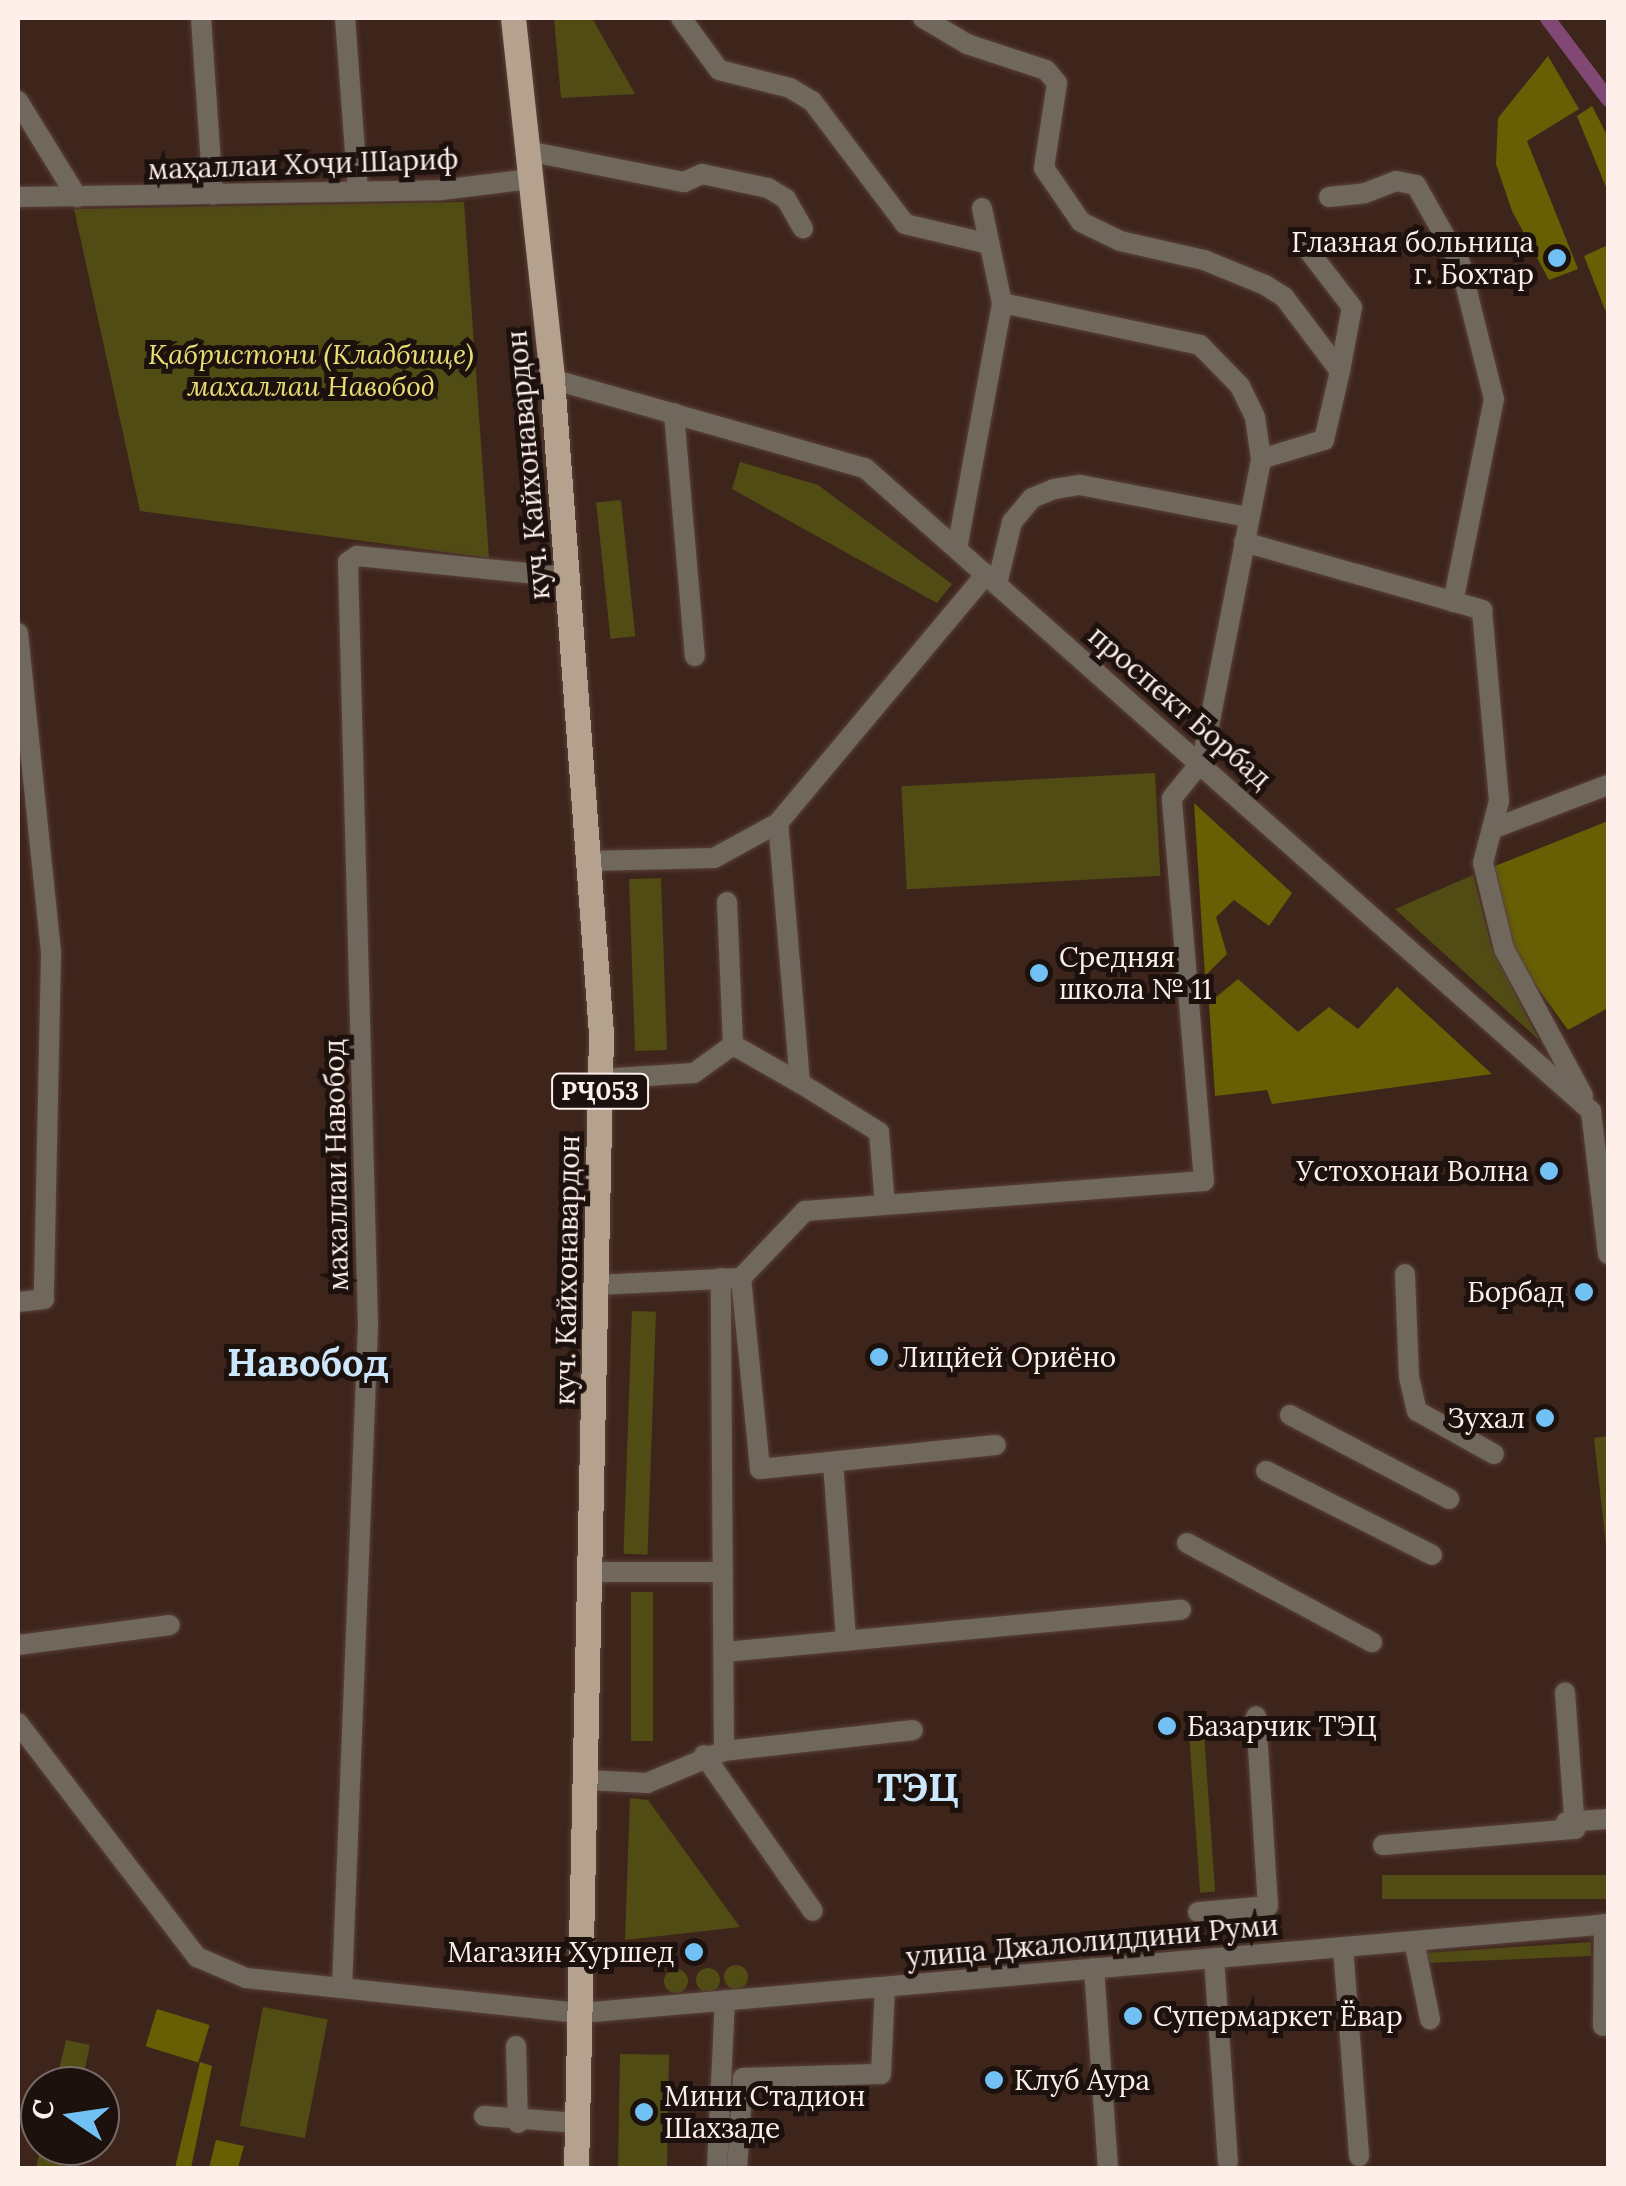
<!DOCTYPE html>
<meta charset="utf-8">
<style>
body{margin:0}
#map{position:relative;width:1626px;height:2186px;overflow:hidden;background:#3e251c;font-family:Lora,serif}
div>[style]{position:absolute}
.green>*{inset:0;background:#514c14;transform-origin:0 0}
.round{border-radius:50%}
.forest>*{inset:0;background:#675f04;transform-origin:0 0}
.canal>*{height:15px;margin:-7.5px;padding:0 7.5px;transform-origin:7.5px;border-radius:7.5px;background:#814875}
.roads{filter:drop-shadow(0 0 2px #594139) drop-shadow(0 0 2px #594139)}
.minor>*{height:20px;margin:-10px;padding:0 10px;transform-origin:10px;border-radius:10px;background:#70675d}
.major>*{height:25px;margin:-12.5px;padding:0 12.5px;transform-origin:12.5px;border-radius:12.5px;background:#b4a28e}
.dots>*{width:28px;height:28px;translate:-50% -50%;box-sizing:border-box;border:5px solid #1d110d;border-radius:50%}
span{translate:-50% -50%;white-space:nowrap;text-align:center;line-height:1.15;-webkit-text-stroke:10px #1d110d;paint-order:stroke}
.shield-label span{padding:2px 8px;background:#1d110d;border:2px solid;border-radius:8px;-webkit-text-stroke-width:0}
.shield-label{font-size:25px;color:#feefeb;font-weight:700}
.street-label{font-size:28px;color:#feefeb}
.poi-label{font-size:28px;color:#feefeb}
.right{translate:-100% -50%;text-align:right}
.left{translate:0 -50%;text-align:left}
.park-label{font-size:28px;color:#e8de73;font-style:italic}
.district-label{font-size:38px;color:#cce7fb;font-weight:700}
.frame{position:absolute;inset:0;border:20px solid #feefeb;pointer-events:none}
.north{position:absolute;left:20px;top:2066px;width:100px;height:100px;box-sizing:border-box;background:#1d110d;border:2px solid #776a66;border-radius:50%;rotate:283deg;font-size:28px;font-weight:700;line-height:40px;text-align:center;color:#feefeb}
.north::after{content:'';display:block;margin:auto;width:35px;height:45px;background:#72c1f5;clip-path:polygon(50% 0,100% 100%,50% 72%,0 100%)}
</style>
<div id="map">
<div class="green">
<i style="clip-path:polygon(554px 18px,592px 18px,635px 94px,561px 98px)"></i>
<i style="clip-path:polygon(464px 202px,489px 558px,140px 511px,74px 209px)"></i>
<i style="clip-path:polygon(740px 462px,818px 485px,952px 584px,937px 603px,732px 489px)"></i>
<i style="left:621px;top:500px;width:137px;height:25px;rotate:84deg"></i>
<i style="left:1155px;top:773px;width:103px;height:254px;rotate:87deg"></i>
<i style="clip-path:polygon(1473px 875px,1492px 949px,1539px 1040px,1395px 909px)"></i>
<i style="left:661px;top:878px;width:172px;height:32px;rotate:88deg"></i>
<i style="left:632px;top:1311px;width:24px;height:243px;rotate:2deg"></i>
<i style="clip-path:polygon(1608px 1436px,1608px 1563px,1594px 1438px)"></i>
<i style="left:631px;top:1592px;width:22px;height:149px"></i>
<i style="left:1204px;top:1733px;width:159px;height:15px;rotate:86deg"></i>
<i style="clip-path:polygon(630px 1798px,648px 1800px,740px 1927px,625px 1940px)"></i>
<i style="left:1608px;top:1875px;width:24px;height:226px;rotate:90deg"></i>
<i style="clip-path:polygon(1591px 1942px,1591px 1956px,1427px 1963px,1426px 1953px)"></i>
<i class="round" style="left:724px;top:1965px;width:24px;height:24px"></i>
<i class="round" style="left:696px;top:1968px;width:24px;height:24px"></i>
<i class="round" style="left:664px;top:1969px;width:24px;height:24px"></i>
<i style="left:263px;top:2007px;width:66px;height:121px;rotate:11deg"></i>
<i style="clip-path:polygon(66px 2040px,90px 2045px,81px 2086px,55px 2086px)"></i>
<i style="left:620px;top:2054px;width:49px;height:114px;rotate:1deg"></i>
<i style="clip-path:polygon(41px 2146px,67px 2146px,62px 2168px,36px 2168px)"></i>
</div>
<div class="forest">
<i style="clip-path:polygon(1548px 56px,1579px 109px,1527px 141px,1578px 269px,1549px 280px,1512px 211px,1496px 164px,1498px 118px)"></i>
<i style="clip-path:polygon(1592px 106px,1608px 137px,1608px 192px,1577px 116px)"></i>
<i style="clip-path:polygon(1608px 245px,1608px 308px,1605px 310px,1584px 256px)"></i>
<i style="clip-path:polygon(1194px 803px,1292px 893px,1269px 926px,1234px 900px,1216px 917px,1227px 954px,1205px 976px)"></i>
<i style="clip-path:polygon(1608px 821px,1608px 1008px,1568px 1030px,1511px 951px,1490px 868px)"></i>
<i style="clip-path:polygon(1238px 979px,1298px 1032px,1329px 1007px,1358px 1029px,1397px 987px,1492px 1074px,1272px 1104px,1267px 1090px,1215px 1096px,1209px 1003px)"></i>
<i style="left:157px;top:2009px;width:55px;height:39px;rotate:17deg"></i>
<i style="clip-path:polygon(200px 2062px,212px 2066px,191px 2168px,175px 2168px)"></i>
<i style="clip-path:polygon(216px 2140px,244px 2146px,238px 2168px,209px 2168px)"></i>
</div>
<div class="canal">
<i style="left:1547px;top:18px;width:101px;rotate:53deg"></i>
</div>
<div class="roads">
<div class="minor">
<i style="left:201px;top:18px;width:177px;rotate:86.1deg"></i>
<i style="left:345px;top:18px;width:174px;rotate:85.7deg"></i>
<i style="left:681px;top:18px;width:64px;rotate:53.8deg"></i>
<i style="left:719px;top:70px;width:73px;rotate:14.2deg"></i>
<i style="left:790px;top:88px;width:26px;rotate:31deg"></i>
<i style="left:812px;top:101px;width:154px;rotate:52.9deg"></i>
<i style="left:905px;top:224px;width:82px;rotate:13.4deg"></i>
<i style="left:923px;top:18px;width:51px;rotate:30.6deg"></i>
<i style="left:967px;top:44px;width:83px;rotate:18.2deg"></i>
<i style="left:1046px;top:70px;width:17px;rotate:50deg"></i>
<i style="left:1057px;top:83px;width:86px;rotate:98.7deg"></i>
<i style="left:1044px;top:168px;width:65px;rotate:55.6deg"></i>
<i style="left:1081px;top:222px;width:43px;rotate:26deg"></i>
<i style="left:1120px;top:241px;width:86px;rotate:12.7deg"></i>
<i style="left:1204px;top:260px;width:66px;rotate:22.3deg"></i>
<i style="left:1265px;top:285px;width:22px;rotate:32deg"></i>
<i style="left:1284px;top:297px;width:93px;rotate:52.9deg"></i>
<i style="left:18px;top:101px;width:113px;rotate:58.4deg"></i>
<i style="left:527px;top:151px;width:160px;rotate:11.2deg"></i>
<i style="left:684px;top:182px;width:20px;rotate:-24deg"></i>
<i style="left:702px;top:174px;width:67px;rotate:12deg"></i>
<i style="left:768px;top:188px;width:21px;rotate:31deg"></i>
<i style="left:786px;top:199px;width:34px;rotate:60deg"></i>
<i style="left:18px;top:197px;width:423px;rotate:-0.9deg"></i>
<i style="left:441px;top:190px;width:90px;rotate:-7deg"></i>
<i style="left:1329px;top:197px;width:36px;rotate:-6deg"></i>
<i style="left:1365px;top:193px;width:33px;rotate:-21deg"></i>
<i style="left:1396px;top:181px;width:20px;rotate:11deg"></i>
<i style="left:1416px;top:185px;width:90px;rotate:60.6deg"></i>
<i style="left:1460px;top:263px;width:140px;rotate:76deg"></i>
<i style="left:1494px;top:399px;width:207px;rotate:101.4deg"></i>
<i style="left:552px;top:379px;width:325px;rotate:15.9deg"></i>
<i style="left:865px;top:468px;width:970px;rotate:41.53deg"></i>
<i style="left:1591px;top:1111px;width:144px;rotate:83.2deg"></i>
<i style="left:674px;top:413px;width:244px;rotate:85.1deg"></i>
<i style="left:1261px;top:459px;width:66px;rotate:-16.8deg"></i>
<i style="left:1324px;top:440px;width:71px;rotate:-76.9deg"></i>
<i style="left:1340px;top:371px;width:65px;rotate:-79.4deg"></i>
<i style="left:1352px;top:307px;width:77px;rotate:-127.6deg"></i>
<i style="left:1244px;top:542px;width:248px;rotate:15.9deg"></i>
<i style="left:1482px;top:610px;width:192px;rotate:84.9deg"></i>
<i style="left:1499px;top:801px;width:64px;rotate:104.5deg"></i>
<i style="left:1483px;top:863px;width:89px;rotate:76.3deg"></i>
<i style="left:1504px;top:949px;width:167px;rotate:61.7deg"></i>
<i style="left:957px;top:549px;width:250px;rotate:-79.6deg"></i>
<i style="left:1002px;top:303px;width:97px;rotate:-101.9deg"></i>
<i style="left:997px;top:584px;width:64px;rotate:-76.4deg"></i>
<i style="left:1012px;top:522px;width:31px;rotate:-50deg"></i>
<i style="left:1032px;top:498px;width:24px;rotate:-22deg"></i>
<i style="left:1054px;top:489px;width:26px;rotate:-9deg"></i>
<i style="left:1080px;top:485px;width:170px;rotate:10.8deg"></i>
<i style="left:18px;top:633px;width:323px;rotate:84.1deg"></i>
<i style="left:51px;top:954px;width:345px;rotate:91.2deg"></i>
<i style="left:44px;top:1299px;width:26px;rotate:173deg"></i>
<i style="left:1492px;top:829px;width:124px;rotate:-20.8deg"></i>
<i style="left:589px;top:861px;width:125px;rotate:-1.4deg"></i>
<i style="left:714px;top:858px;width:73px;rotate:-28.7deg"></i>
<i style="left:727px;top:902px;width:143px;rotate:87.6deg"></i>
<i style="left:733px;top:1045px;width:77px;rotate:29.6deg"></i>
<i style="left:601px;top:1079px;width:93px;rotate:-3.7deg"></i>
<i style="left:694px;top:1073px;width:48px;rotate:-35.7deg"></i>
<i style="left:885px;top:1205px;width:73px;rotate:-94.7deg"></i>
<i style="left:879px;top:1132px;width:93px;rotate:-148.2deg"></i>
<i style="left:800px;top:1083px;width:261px;rotate:-94.8deg"></i>
<i style="left:778px;top:823px;width:324px;rotate:-50.1deg"></i>
<i style="left:1405px;top:1274px;width:103px;rotate:87.8deg"></i>
<i style="left:1409px;top:1377px;width:35px;rotate:77deg"></i>
<i style="left:1417px;top:1411px;width:88px;rotate:29.2deg"></i>
<i style="left:741px;top:1278px;width:192px;rotate:84.3deg"></i>
<i style="left:760px;top:1469px;width:237px;rotate:-5.8deg"></i>
<i style="left:596px;top:1285px;width:145px;rotate:-2.8deg"></i>
<i style="left:741px;top:1278px;width:93px;rotate:-46.3deg"></i>
<i style="left:805px;top:1211px;width:400px;rotate:-4.3deg"></i>
<i style="left:1204px;top:1181px;width:384px;rotate:-94.8deg"></i>
<i style="left:1172px;top:798px;width:48px;rotate:-51deg"></i>
<i style="left:1202px;top:761px;width:308px;rotate:-78.9deg"></i>
<i style="left:1261px;top:459px;width:42px;rotate:-98.1deg"></i>
<i style="left:1255px;top:417px;width:34px;rotate:-116deg"></i>
<i style="left:1240px;top:386px;width:57px;rotate:-134.3deg"></i>
<i style="left:1200px;top:345px;width:202px;rotate:-168deg"></i>
<i style="left:1290px;top:1415px;width:180px;rotate:27.8deg"></i>
<i style="left:833px;top:1462px;width:179px;rotate:85.8deg"></i>
<i style="left:1266px;top:1471px;width:186px;rotate:26.8deg"></i>
<i style="left:1187px;top:1543px;width:210px;rotate:28.2deg"></i>
<i style="left:590px;top:1572px;width:133px"></i>
<i style="left:18px;top:1645px;width:153px;rotate:-7.5deg"></i>
<i style="left:724px;top:1652px;width:459px;rotate:-5.3deg"></i>
<i style="left:18px;top:1723px;width:295px;rotate:52.6deg"></i>
<i style="left:197px;top:1957px;width:53px;rotate:23.2deg"></i>
<i style="left:246px;top:1978px;width:337px;rotate:6deg"></i>
<i style="left:581px;top:2013px;width:1031px;rotate:-4.95deg"></i>
<i style="left:724px;top:1751px;width:190px;rotate:-6.3deg"></i>
<i style="left:704px;top:1755px;width:190px;rotate:55.1deg"></i>
<i style="left:586px;top:1780px;width:61px;rotate:2.8deg"></i>
<i style="left:647px;top:1783px;width:83px;rotate:-22.6deg"></i>
<i style="left:724px;top:1751px;width:473px;rotate:-90.4deg"></i>
<i style="left:1566px;top:1822px;width:42px;rotate:-4.1deg"></i>
<i style="left:1383px;top:1845px;width:193px;rotate:-4.8deg"></i>
<i style="left:1575px;top:1829px;width:137px;rotate:-94.2deg"></i>
<i style="left:1198px;top:1912px;width:70px;rotate:-4.9deg"></i>
<i style="left:1268px;top:1906px;width:190px;rotate:-93.6deg"></i>
<i style="left:1414px;top:1941px;width:80px;rotate:78.4deg"></i>
<i style="left:1343px;top:1947px;width:210px;rotate:85.6deg"></i>
<i style="left:1214px;top:1958px;width:204px;rotate:86.1deg"></i>
<i style="left:1094px;top:1968px;width:200px;rotate:86deg"></i>
<i style="left:342px;top:1988px;width:663px;rotate:-87.75deg"></i>
<i style="left:368px;top:1326px;width:764px;rotate:-91.5deg"></i>
<i style="left:348px;top:562px;width:11px;rotate:-34deg"></i>
<i style="left:357px;top:556px;width:211px;rotate:5.7deg"></i>
<i style="left:1603px;top:2026px;width:102px;rotate:-89.4deg"></i>
<i style="left:516px;top:2046px;width:77px;rotate:88.5deg"></i>
<i style="left:484px;top:2116px;width:94px;rotate:4.3deg"></i>
<i style="left:717px;top:2168px;width:168px;rotate:-87.3deg"></i>
<i style="left:737px;top:2168px;width:90px;rotate:-86.2deg"></i>
<i style="left:743px;top:2078px;width:138px;rotate:-1.7deg"></i>
<i style="left:881px;top:2074px;width:87px;rotate:-87.4deg"></i>
</div>
<div class="major">
<i style="left:513px;top:18px;width:363px;rotate:83.8deg"></i>
<i style="left:552px;top:379px;width:657px;rotate:85.72deg"></i>
<i style="left:601px;top:1034px;width:1134px;rotate:91.26deg"></i>
</div>
</div>
<div class="dots">
<i style="left:1557px;top:258px;background:#72c1f5"></i>
<i style="left:1039px;top:973px;background:#72c1f5"></i>
<i style="left:1549px;top:1171px;background:#72c1f5"></i>
<i style="left:1584px;top:1292px;background:#72c1f5"></i>
<i style="left:879px;top:1357px;background:#72c1f5"></i>
<i style="left:1545px;top:1418px;background:#72c1f5"></i>
<i style="left:1167px;top:1726px;background:#72c1f5"></i>
<i style="left:694px;top:1952px;background:#72c1f5"></i>
<i style="left:1133px;top:2016px;background:#72c1f5"></i>
<i style="left:994px;top:2080px;background:#72c1f5"></i>
<i style="left:644px;top:2112px;background:#72c1f5"></i>
</div>
<div class="shield-label">
<span style="left:600px;top:1091px">РҶ053</span>
</div>
<div class="street-label">
<span style="left:303px;top:164px;rotate:-2deg">маҳаллаи Хоҷи Шариф</span>
<span style="left:528px;top:465px;rotate:-95deg">куч. Кайхонавардон</span>
<span style="left:1180px;top:707px;rotate:41deg">проспект Борбад</span>
<span style="left:336px;top:1165px;rotate:-91deg">махаллаи Навобод</span>
<span style="left:567px;top:1270px;rotate:-89deg">куч. Кайхонавардон</span>
<span style="left:1092px;top:1941px;rotate:-5deg">улица Джалолиддини Руми</span>
</div>
<div class="poi-label">
<span class="right" style="left:1534px;top:258px">Глазная больница<br>г. Бохтар</span>
<span class="left" style="left:1059px;top:973px">Средняя<br>школа № 11</span>
<span class="right" style="left:1529px;top:1171px">Устохонаи Волна</span>
<span class="right" style="left:1564px;top:1292px">Борбад</span>
<span class="left" style="left:899px;top:1357px">Лицйей Ориёно</span>
<span class="right" style="left:1525px;top:1418px">Зухал</span>
<span class="left" style="left:1187px;top:1726px">Базарчик ТЭЦ</span>
<span class="right" style="left:674px;top:1952px">Магазин Хуршед</span>
<span class="left" style="left:1153px;top:2016px">Супермаркет Ёвар</span>
<span class="left" style="left:1014px;top:2080px">Клуб Аура</span>
<span class="left" style="left:664px;top:2112px">Мини Стадион<br>Шахзаде</span>
</div>
<div class="park-label">
<span style="left:311px;top:370px">Қабристони (Кладбище)<br>махаллаи Навобод</span>
</div>
<div class="district-label">
<span style="left:308px;top:1363px">Навобод</span>
<span style="left:918px;top:1788px">ТЭЦ</span>
</div>
<div class="frame"></div>
<div class="north">С</div>
</div>
